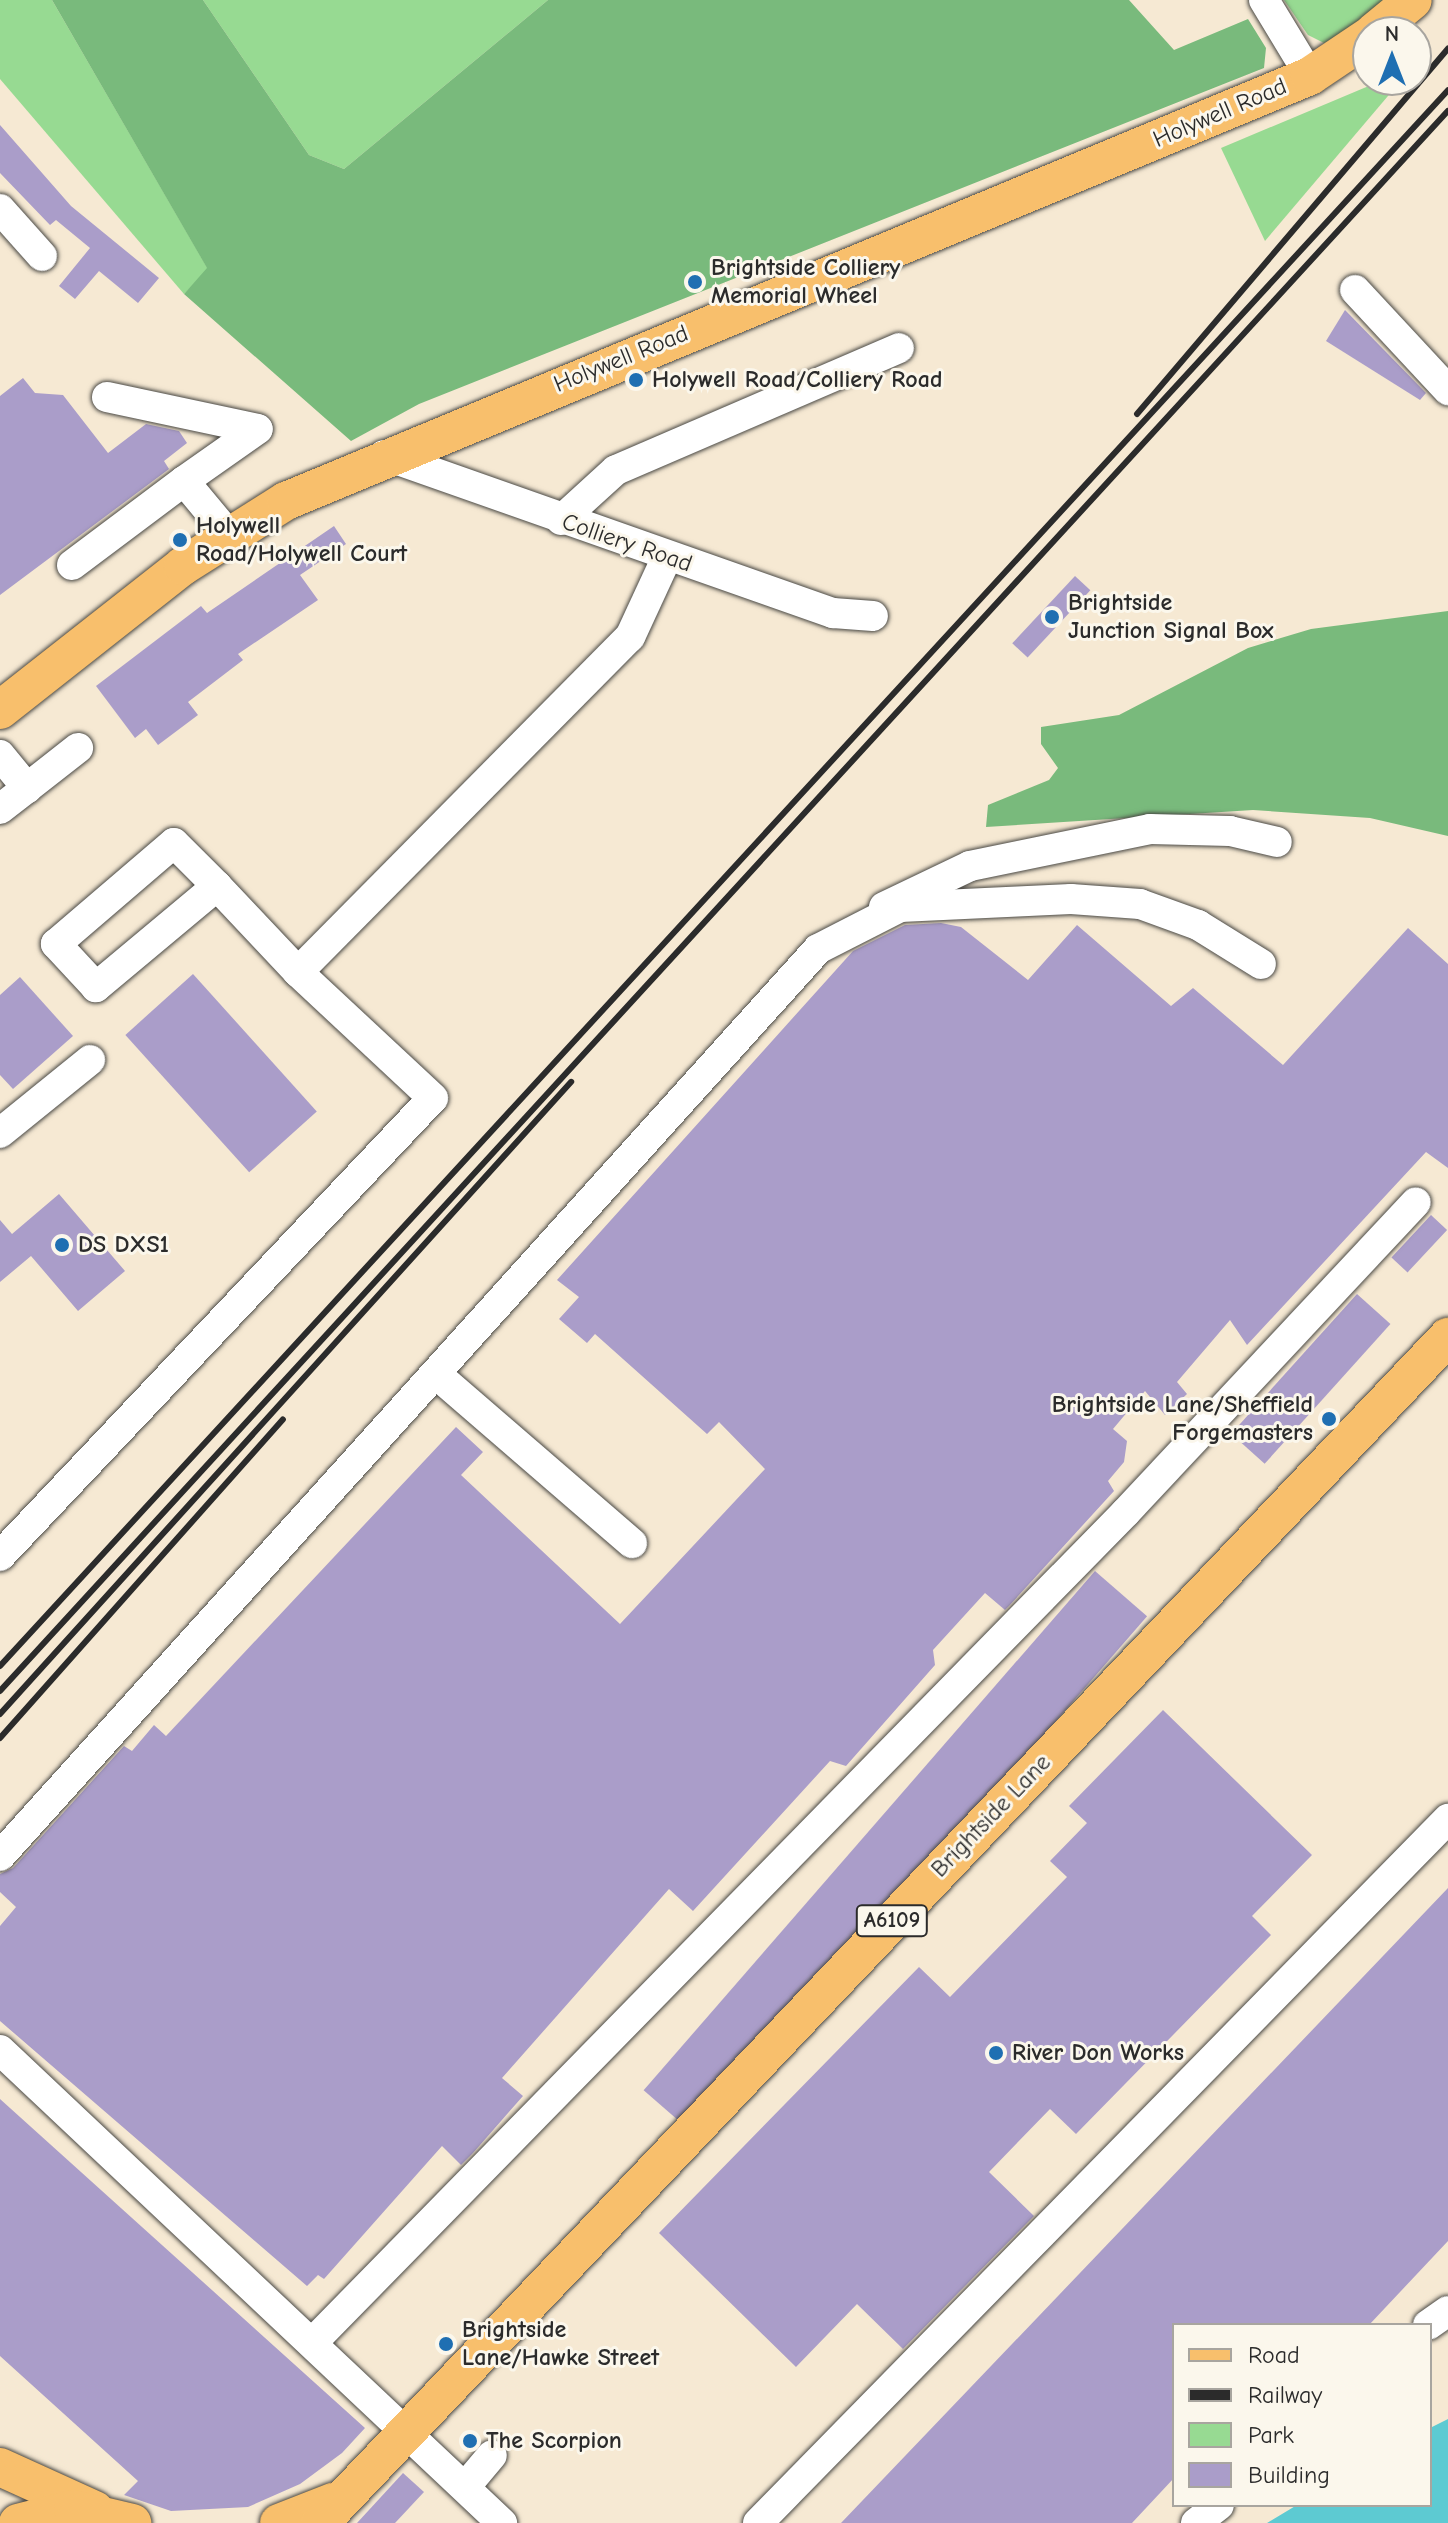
<!DOCTYPE html>
<style>
body{margin:0}
#map{position:relative;width:1448px;height:2523px;overflow:hidden;background:#f6e9d3;font-family:"Comic Neue",sans-serif}
div>[style]{position:absolute}
.green>*{inset:0;background:#97da92}
.forest>*{inset:0;background:#79ba7c}
.water>*{inset:0;background:#5dcad2}
.building>*{inset:0;background:#aa9dc9;transform-origin:0 0}
.roads{filter:drop-shadow(0 0 2px #494844) drop-shadow(0 0 2px #494844)}
.minor>*{height:30px;margin:-15px;padding:0 15px;transform-origin:15px;border-radius:15px;background:#fff}
.major>*{height:38px;margin:-19px;padding:0 19px;transform-origin:19px;border-radius:19px;background:#f8bf6c}
.rail>*{height:6px;margin:-3px;padding:0 3px;transform-origin:3px;border-radius:3px;background:#2b2b2b}
.dots>*{width:22px;height:22px;translate:-50% -50%;box-sizing:border-box;border:4px solid #fbf7ec;border-radius:50%}
span{translate:-50% -50%;white-space:nowrap;text-align:center;line-height:1.15;-webkit-text-stroke:6px #fbf7ec;paint-order:stroke}
.shield-label span{padding:2px 6px;background:#fbf7ec;border:2px solid;border-radius:6px;-webkit-text-stroke-width:0}
.shield-label{font-size:22px;color:#2b2b2b;font-weight:700}
.street-label{font-size:24px;color:#2b2b2b}
.poi-label{font-size:24px;color:#2b2b2b;font-weight:700}
.left{translate:0 -50%;text-align:left}
.right{translate:-100% -50%;text-align:right}
.legend{position:absolute;left:1172px;top:2323px;width:260px;height:184px;box-sizing:border-box;background:#fbf7ec;border:2px solid #a8a59f;margin:0;padding:10px 14px;list-style:none;font-size:24px;color:#2b2b2b}
.legend li{display:flex;align-items:center;gap:16px;height:40px}
.legend b{width:40px;border:2px solid #a8a59f}
.north{position:absolute;left:1352px;top:16px;width:80px;height:80px;box-sizing:border-box;background:#fbf7ec;border:2px solid #a8a59f;border-radius:50%;rotate:0deg;font-size:22px;font-weight:700;line-height:32px;text-align:center;color:#2b2b2b}
.north::after{content:'';display:block;margin:auto;width:28px;height:36px;background:#1f6fb2;clip-path:polygon(50% 0,100% 100%,50% 72%,0 100%)}
</style>
<div id="map">
<div class="green">
<i style="clip-path:polygon(0 0,52px 0,208px 269px,184px 294px,0 79px)"></i>
<i style="clip-path:polygon(203px 0,548px 0,344px 169px,309px 155px)"></i>
<i style="clip-path:polygon(1284px 0,1390px 0,1348px 37px,1324px 43px,1308px 35px)"></i>
<i style="clip-path:polygon(1383px 80px,1399px 83px,1265px 241px,1221px 148px)"></i>
</div>
<div class="forest">
<i style="clip-path:polygon(52px 0,203px 0,309px 155px,344px 169px,548px 0,1129px 0,1174px 50px,1248px 19px,1266px 48px,1264px 68px,419px 404px,351px 441px,184px 294px,207px 268px)"></i>
<i style="clip-path:polygon(1448px 611px,1448px 836px,1370px 818px,1253px 810px,986px 827px,988px 805px,1049px 780px,1058px 768px,1041px 744px,1041px 727px,1119px 715px,1248px 648px,1311px 629px)"></i>
</div>
<div class="water">
<i style="clip-path:polygon(1448px 2419px,1448px 2523px,1267px 2523px,1297px 2505px,1430px 2505px,1430px 2428px)"></i>
</div>
<div class="building">
<i style="clip-path:polygon(0 125px,71px 206px,159px 278px,138px 303px,99px 271px,75px 299px,59px 286px,90px 248px,56px 220px,50px 225px,0 173px)"></i>
<i style="clip-path:polygon(1345px 310px,1426px 393px,1420px 400px,1326px 341px)"></i>
<i style="clip-path:polygon(23px 378px,35px 393px,63px 395px,108px 453px,146px 424px,179px 431px,187px 443px,164px 461px,169px 469px,0 595px,0 396px)"></i>
<i style="clip-path:polygon(334px 526px,346px 544px,300px 575px,318px 600px,238px 654px,243px 660px,188px 702px,198px 715px,158px 745px,146px 729px,135px 738px,96px 686px,201px 606px,207px 613px)"></i>
<i style="left:1075px;top:576px;width:21px;height:92px;rotate:43deg"></i>
<i style="clip-path:polygon(941px 923px,961px 927px,1028px 980px,1077px 925px,1171px 1006px,1193px 988px,1283px 1065px,1408px 928px,1448px 964px,1448px 1168px,1426px 1152px,1247px 1345px,1230px 1320px,1177px 1382px,1187px 1394px,1165px 1415px,1145px 1391px,1113px 1429px,1127px 1441px,1124px 1462px,1108px 1481px,1114px 1491px,1009px 1606px,1005px 1610px,985px 1593px,933px 1650px,935px 1665px,846px 1766px,830px 1761px,693px 1911px,669px 1889px,502px 2078px,523px 2096px,473px 2153px,461px 2165px,442px 2146px,324px 2279px,318px 2275px,307px 2286px,0 2021px,0 1926px,16px 1907px,0 1892px,0 1874px,13px 1868px,124px 1746px,132px 1751px,154px 1725px,166px 1736px,456px 1427px,483px 1452px,461px 1475px,620px 1624px,765px 1469px,719px 1422px,707px 1434px,595px 1334px,587px 1343px,559px 1319px,579px 1297px,557px 1280px,853px 951px,905px 925px)"></i>
<i style="left:193px;top:974px;width:185px;height:91px;rotate:48deg"></i>
<i style="clip-path:polygon(20px 977px,73px 1036px,13px 1089px,0 1075px,0 995px)"></i>
<i style="clip-path:polygon(59px 1194px,125px 1271px,78px 1311px,31px 1256px,0 1282px,0 1220px,12px 1234px)"></i>
<i style="left:1431px;top:1215px;width:22px;height:58px;rotate:43deg"></i>
<i style="left:1357px;top:1294px;width:45px;height:188px;rotate:42deg"></i>
<i style="left:1095px;top:1571px;width:69px;height:688px;rotate:41deg"></i>
<i style="clip-path:polygon(1163px 1710px,1312px 1855px,1252px 1916px,1271px 1935px,1076px 2134px,1050px 2109px,989px 2172px,1034px 2216px,903px 2349px,857px 2304px,796px 2367px,659px 2233px,919px 1967px,950px 1997px,1067px 1877px,1050px 1861px,1087px 1823px,1069px 1806px)"></i>
<i style="clip-path:polygon(1448px 1888px,1448px 2241px,1369px 2325px,1174px 2325px,1174px 2478px,1132px 2523px,841px 2523px)"></i>
<i style="clip-path:polygon(0 2099px,365px 2428px,342px 2453px,300px 2484px,248px 2507px,171px 2511px,124px 2495px,138px 2481px,0 2356px)"></i>
<i style="clip-path:polygon(403px 2473px,424px 2492px,395px 2523px,357px 2523px)"></i>
</div>
<div class="roads">
<div class="minor">
<i style="left:1264px;top:0;width:89px;rotate:58.8deg"></i>
<i style="left:0;top:209px;width:63px;rotate:48.2deg"></i>
<i style="left:1355px;top:290px;width:137px;rotate:47.1deg"></i>
<i style="left:107px;top:397px;width:154px;rotate:12deg"></i>
<i style="left:384px;top:455px;width:476px;rotate:19.4deg"></i>
<i style="left:833px;top:613px;width:40px;rotate:4.3deg"></i>
<i style="left:184px;top:481px;width:90px;rotate:-35.1deg"></i>
<i style="left:561px;top:520px;width:74px;rotate:-42.3deg"></i>
<i style="left:616px;top:470px;width:308px;rotate:-23.3deg"></i>
<i style="left:72px;top:565px;width:140px;rotate:-36.9deg"></i>
<i style="left:184px;top:481px;width:70px;rotate:50.2deg"></i>
<i style="left:0;top:755px;width:43px;rotate:50.7deg"></i>
<i style="left:27px;top:788px;width:65px;rotate:-38.1deg"></i>
<i style="left:0;top:809px;width:34px;rotate:-38deg"></i>
<i style="left:217px;top:886px;width:158px;rotate:140.1deg"></i>
<i style="left:96px;top:987px;width:59px;rotate:-132.9deg"></i>
<i style="left:56px;top:944px;width:155px;rotate:-40.6deg"></i>
<i style="left:174px;top:843px;width:61px;rotate:45deg"></i>
<i style="left:217px;top:886px;width:118px;rotate:46.7deg"></i>
<i style="left:884px;top:907px;width:95px;rotate:-25.5deg"></i>
<i style="left:970px;top:866px;width:184px;rotate:-11.6deg"></i>
<i style="left:1150px;top:829px;width:80px;rotate:1.4deg"></i>
<i style="left:1230px;top:831px;width:48px;rotate:13.2deg"></i>
<i style="left:0;top:1133px;width:116px;rotate:-39deg"></i>
<i style="left:436px;top:1374px;width:259px;rotate:40.8deg"></i>
<i style="left:0;top:1556px;width:630px;rotate:-46.61deg"></i>
<i style="left:433px;top:1098px;width:185px;rotate:-137deg"></i>
<i style="left:298px;top:972px;width:472px;rotate:-45.3deg"></i>
<i style="left:630px;top:637px;width:88px;rotate:-65.2deg"></i>
<i style="left:0;top:1856px;width:1221px;rotate:-47.95deg"></i>
<i style="left:818px;top:949px;width:92px;rotate:-27.1deg"></i>
<i style="left:900px;top:907px;width:171px;rotate:-2.7deg"></i>
<i style="left:1071px;top:899px;width:69px;rotate:4.1deg"></i>
<i style="left:1140px;top:904px;width:62px;rotate:19.9deg"></i>
<i style="left:1198px;top:925px;width:74px;rotate:31.8deg"></i>
<i style="left:0;top:2050px;width:690px;rotate:43.3deg"></i>
<i style="left:1428px;top:2325px;width:24px;rotate:-35deg"></i>
<i style="left:312px;top:2343px;width:1163px;rotate:-45.59deg"></i>
<i style="left:1126px;top:1512px;width:424px;rotate:-46.9deg"></i>
<i style="left:466px;top:2486px;width:40px;rotate:-50deg"></i>
<i style="left:758px;top:2523px;width:986px;rotate:-45.58deg"></i>
<i style="left:1196px;top:2523px;width:29px;rotate:-38deg"></i>
</div>
<div class="major">
<i style="left:1374px;top:32px;width:50px;rotate:-39.4deg"></i>
<i style="left:0;top:710px;width:233px;rotate:-38.2deg"></i>
<i style="left:183px;top:566px;width:122px;rotate:-32.3deg"></i>
<i style="left:286px;top:501px;width:1109px;rotate:-22.54deg"></i>
<i style="left:1310px;top:76px;width:70px;rotate:-33.9deg"></i>
<i style="left:0;top:2467px;width:104px;rotate:24.4deg"></i>
<i style="left:18px;top:2523px;width:57px;rotate:-14.3deg"></i>
<i style="left:73px;top:2509px;width:61px;rotate:13.3deg"></i>
<i style="left:279px;top:2523px;width:58px;rotate:-21.3deg"></i>
<i style="left:320px;top:2523px;width:1637px;rotate:-46.44deg"></i>
</div>
</div>
<div class="rail">
<i style="left:1137px;top:414px;width:480px;rotate:-49.6deg"></i>
<i style="left:0;top:1666px;width:2140px;rotate:-47.42deg"></i>
<i style="left:0;top:1691px;width:2143px;rotate:-47.5deg"></i>
<i style="left:0;top:1714px;width:852px;rotate:-47.9deg"></i>
<i style="left:0;top:1738px;width:426px;rotate:-48.4deg"></i>
</div>
<div class="dots">
<i style="left:695px;top:282px;background:#1f6fb2"></i>
<i style="left:636px;top:380px;background:#1f6fb2"></i>
<i style="left:180px;top:540px;background:#1f6fb2"></i>
<i style="left:1052px;top:617px;background:#1f6fb2"></i>
<i style="left:62px;top:1245px;background:#1f6fb2"></i>
<i style="left:1329px;top:1419px;background:#1f6fb2"></i>
<i style="left:996px;top:2053px;background:#1f6fb2"></i>
<i style="left:446px;top:2344px;background:#1f6fb2"></i>
<i style="left:470px;top:2441px;background:#1f6fb2"></i>
</div>
<div class="shield-label">
<span style="left:892px;top:1921px">A6109</span>
</div>
<div class="street-label">
<span style="left:1220px;top:113px;rotate:-23deg">Holywell Road</span>
<span style="left:621px;top:359px;rotate:-22deg">Holywell Road</span>
<span style="left:627px;top:543px;rotate:19deg">Colliery Road</span>
<span style="left:991px;top:1816px;rotate:-46deg">Brightside Lane</span>
</div>
<div class="poi-label">
<span class="left" style="left:711px;top:282px">Brightside Colliery<br>Memorial Wheel</span>
<span class="left" style="left:652px;top:380px">Holywell Road/Colliery Road</span>
<span class="left" style="left:196px;top:540px">Holywell<br>Road/Holywell Court</span>
<span class="left" style="left:1068px;top:617px">Brightside<br>Junction Signal Box</span>
<span class="left" style="left:78px;top:1245px">DS DXS1</span>
<span class="right" style="left:1313px;top:1419px">Brightside Lane/Sheffield<br>Forgemasters</span>
<span class="left" style="left:1012px;top:2053px">River Don Works</span>
<span class="left" style="left:462px;top:2344px">Brightside<br>Lane/Hawke Street</span>
<span class="left" style="left:486px;top:2441px">The Scorpion</span>
</div>
<ul class="legend">
<li><b style="height:10px;background:#f8bf6c"></b>Road</li>
<li><b style="height:10px;background:#2b2b2b"></b>Railway</li>
<li><b style="height:22px;background:#97da92"></b>Park</li>
<li><b style="height:22px;background:#aa9dc9"></b>Building</li>
</ul>
<div class="north">N</div>
</div>
